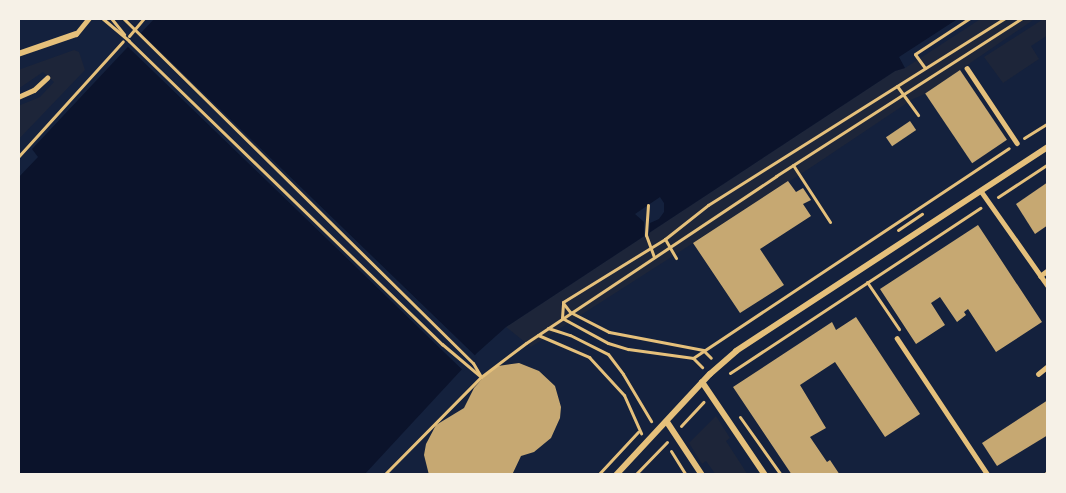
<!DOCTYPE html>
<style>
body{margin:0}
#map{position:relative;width:1066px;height:493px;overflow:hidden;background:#14213d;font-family:Rubik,sans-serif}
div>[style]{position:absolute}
.green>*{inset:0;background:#1d2539}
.water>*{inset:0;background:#0b132b}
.pier>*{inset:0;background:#14213d;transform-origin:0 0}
.building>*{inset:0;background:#c6a872;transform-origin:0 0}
.path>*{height:3px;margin:-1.5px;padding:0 1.5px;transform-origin:1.5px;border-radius:1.5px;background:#e5c07b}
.service>*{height:4.5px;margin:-2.25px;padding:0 2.25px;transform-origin:2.25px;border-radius:2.25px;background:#e5c07b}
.pedestrian>*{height:5px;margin:-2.5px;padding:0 2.5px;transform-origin:2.5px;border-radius:2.5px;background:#e5c07b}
.minor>*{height:6px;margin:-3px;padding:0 3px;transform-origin:3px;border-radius:3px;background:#e5c07b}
span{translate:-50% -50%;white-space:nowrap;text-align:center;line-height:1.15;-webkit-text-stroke:4.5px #f6f1e7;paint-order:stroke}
.frame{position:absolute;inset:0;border:20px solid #f6f1e7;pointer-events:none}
</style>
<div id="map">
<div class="green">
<i style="clip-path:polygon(982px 18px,1036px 18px,925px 94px,913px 99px,804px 172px,531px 347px,506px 327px,895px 71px,905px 68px)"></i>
<i style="clip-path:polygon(1045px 18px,1048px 18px,1048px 35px,1031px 46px,1039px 59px,1003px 83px,984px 57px)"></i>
<i style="clip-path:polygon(74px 50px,79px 52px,85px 70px,18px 140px,18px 106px,40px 97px,54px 82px,43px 72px,18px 89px,18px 70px)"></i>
<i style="clip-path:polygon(716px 416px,730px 438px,726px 441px,748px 475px,716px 475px,706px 461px,702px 464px,689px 443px)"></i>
</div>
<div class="water">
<i style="clip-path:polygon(155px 18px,959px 18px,899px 57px,905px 68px,895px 71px,506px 327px,477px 353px,364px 475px,18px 475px,18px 178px,38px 157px,32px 149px)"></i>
</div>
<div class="pier">
<i style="left:139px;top:31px;width:470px;height:19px;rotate:44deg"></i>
<i style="clip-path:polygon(660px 197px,664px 203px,664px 212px,659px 219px,650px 223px,649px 234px,644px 237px,644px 222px,635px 214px)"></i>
</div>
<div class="building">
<i style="left:960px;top:70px;width:84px;height:42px;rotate:56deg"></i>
<i style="left:910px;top:121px;width:11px;height:29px;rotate:56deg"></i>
<i style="clip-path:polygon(788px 181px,796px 192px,803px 188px,811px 200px,803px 204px,811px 216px,760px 249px,784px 285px,740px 313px,693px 243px)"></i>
<i style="clip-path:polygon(1048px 182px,1048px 225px,1035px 234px,1016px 204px)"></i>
<i style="clip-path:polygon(978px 225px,1042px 322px,996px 352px,968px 309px,964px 312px,966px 315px,957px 322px,940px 297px,931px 303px,945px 325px,916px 344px,880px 289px)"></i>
<i style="clip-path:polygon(856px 317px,920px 414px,885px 437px,835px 362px,800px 385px,826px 428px,810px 437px,827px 462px,830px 460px,840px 475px,792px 475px,733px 387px,832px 322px,836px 330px)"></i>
<i style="clip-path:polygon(519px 363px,539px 371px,555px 386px,561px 407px,560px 418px,551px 438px,534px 452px,521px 456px,512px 475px,429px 475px,424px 455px,426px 444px,436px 425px,464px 408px,474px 388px,488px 372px,498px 366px)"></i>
<i style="clip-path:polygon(1048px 400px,1048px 435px,997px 466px,982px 443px)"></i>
</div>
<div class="path">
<i style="left:102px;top:18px;width:35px;rotate:40deg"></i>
<i style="left:129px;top:41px;width:436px;rotate:44.1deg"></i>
<i style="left:442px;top:344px;width:51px;rotate:40.2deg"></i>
<i style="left:111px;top:18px;width:21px;rotate:51deg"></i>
<i style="left:123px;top:18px;width:491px;rotate:44.6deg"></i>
<i style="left:473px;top:363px;width:14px;rotate:60deg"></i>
<i style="left:129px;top:36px;width:23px;rotate:-50deg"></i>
<i style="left:925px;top:68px;width:17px;rotate:-126deg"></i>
<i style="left:915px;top:54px;width:66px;rotate:-33.2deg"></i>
<i style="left:897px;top:86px;width:36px;rotate:54deg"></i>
<i style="left:1024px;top:138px;width:28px;rotate:-32deg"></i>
<i style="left:18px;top:157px;width:156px;rotate:-47.8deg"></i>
<i style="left:793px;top:165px;width:68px;rotate:57deg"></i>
<i style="left:998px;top:197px;width:60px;rotate:-33.4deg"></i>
<i style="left:648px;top:205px;width:30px;rotate:94deg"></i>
<i style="left:646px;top:235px;width:23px;rotate:70deg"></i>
<i style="left:898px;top:230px;width:29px;rotate:-34deg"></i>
<i style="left:665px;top:239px;width:22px;rotate:60deg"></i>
<i style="left:867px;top:282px;width:57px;rotate:55.8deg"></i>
<i style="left:563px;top:303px;width:11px;rotate:52deg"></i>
<i style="left:570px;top:312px;width:44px;rotate:27.1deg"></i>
<i style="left:609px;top:332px;width:96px;rotate:10.8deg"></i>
<i style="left:703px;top:350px;width:11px;rotate:45deg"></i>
<i style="left:562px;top:318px;width:16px;rotate:-86deg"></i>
<i style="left:563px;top:302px;width:120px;rotate:-31.7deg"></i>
<i style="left:665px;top:239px;width:55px;rotate:-38.3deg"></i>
<i style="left:708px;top:205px;width:351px;rotate:-32.2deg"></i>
<i style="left:562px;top:318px;width:52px;rotate:28.5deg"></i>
<i style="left:608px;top:343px;width:21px;rotate:17deg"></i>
<i style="left:628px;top:349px;width:66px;rotate:7.9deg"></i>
<i style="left:693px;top:358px;width:13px;rotate:45deg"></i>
<i style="left:548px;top:328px;width:23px;rotate:18deg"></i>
<i style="left:570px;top:335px;width:42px;rotate:26.6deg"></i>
<i style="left:608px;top:354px;width:25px;rotate:53deg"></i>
<i style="left:623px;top:374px;width:55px;rotate:59.2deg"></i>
<i style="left:538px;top:335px;width:56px;rotate:23.3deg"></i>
<i style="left:589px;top:357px;width:52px;rotate:47.4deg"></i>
<i style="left:624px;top:395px;width:42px;rotate:65.9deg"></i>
<i style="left:693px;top:358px;width:379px;rotate:-33.6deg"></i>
<i style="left:730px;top:373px;width:300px;rotate:-33.4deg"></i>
<i style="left:740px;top:417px;width:71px;rotate:54.7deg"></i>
<i style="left:681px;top:426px;width:33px;rotate:-47deg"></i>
<i style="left:671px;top:451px;width:28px;rotate:58deg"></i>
<i style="left:384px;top:475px;width:138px;rotate:-45.3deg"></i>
<i style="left:481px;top:377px;width:56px;rotate:-37.1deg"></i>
<i style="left:526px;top:343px;width:301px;rotate:-33.7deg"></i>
<i style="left:776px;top:176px;width:292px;rotate:-32.7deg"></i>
<i style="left:598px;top:475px;width:59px;rotate:-47.1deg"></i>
<i style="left:635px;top:475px;width:46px;rotate:-45.9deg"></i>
</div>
<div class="service">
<i style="left:967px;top:68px;width:90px;rotate:56.3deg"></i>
<i style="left:18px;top:97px;width:17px;rotate:-24deg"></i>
<i style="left:34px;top:90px;width:18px;rotate:-43deg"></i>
<i style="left:981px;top:191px;width:116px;rotate:54.8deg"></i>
<i style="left:1040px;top:276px;width:10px;rotate:-37deg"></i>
<i style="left:897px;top:338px;width:164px;rotate:56.4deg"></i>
<i style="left:1038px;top:374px;width:13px;rotate:-39deg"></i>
</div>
<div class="pedestrian">
<i style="left:76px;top:34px;width:21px;rotate:-51deg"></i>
</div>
<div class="minor">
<i style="left:18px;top:54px;width:61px;rotate:-19deg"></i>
<i style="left:702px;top:382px;width:112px;rotate:55.9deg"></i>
<i style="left:667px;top:422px;width:64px;rotate:56.6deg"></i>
<i style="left:616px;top:475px;width:138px;rotate:-47.1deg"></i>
<i style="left:710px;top:374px;width:35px;rotate:-41deg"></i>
<i style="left:736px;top:351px;width:373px;rotate:-33.2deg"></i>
<i style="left:1047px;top:475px;width:1px;rotate:-45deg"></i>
</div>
<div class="frame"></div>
</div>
